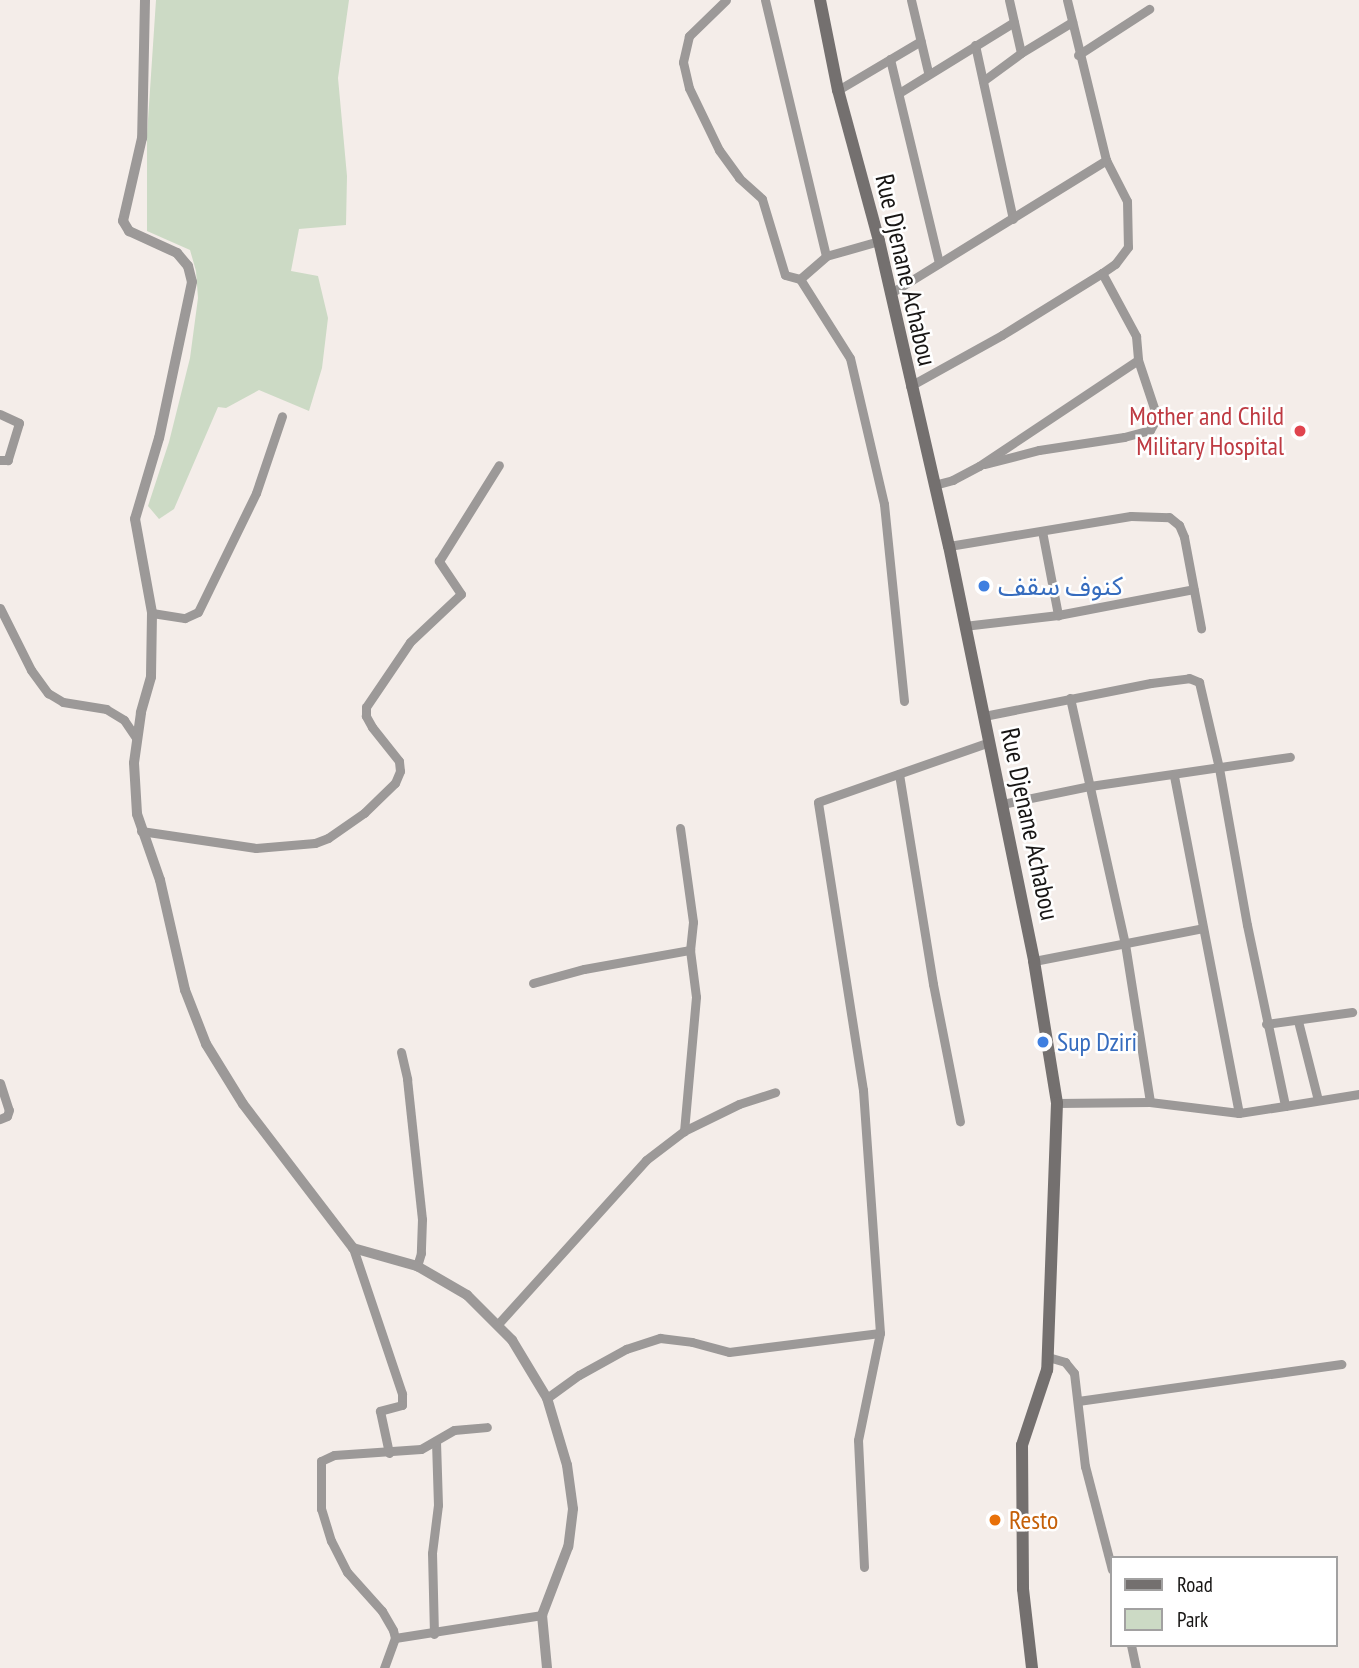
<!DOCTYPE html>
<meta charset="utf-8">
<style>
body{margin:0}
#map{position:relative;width:1359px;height:1668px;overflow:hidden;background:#f4ede9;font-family:"PT Sans Narrow","Noto Sans Arabic",sans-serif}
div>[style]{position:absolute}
.green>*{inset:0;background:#ccdac5}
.minor>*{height:9px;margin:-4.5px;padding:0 4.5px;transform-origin:4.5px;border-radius:4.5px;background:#9c9998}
.tertiary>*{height:10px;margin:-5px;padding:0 5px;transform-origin:5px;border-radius:5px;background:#9c9998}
.secondary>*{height:12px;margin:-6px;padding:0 6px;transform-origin:6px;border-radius:6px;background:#74706f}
.dots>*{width:19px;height:19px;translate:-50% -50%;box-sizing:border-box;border:4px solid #fff;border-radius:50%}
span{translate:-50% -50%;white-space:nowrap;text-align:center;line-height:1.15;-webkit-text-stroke:5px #fff;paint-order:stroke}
.street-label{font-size:26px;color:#171514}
.health-label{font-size:26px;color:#be3a42}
.right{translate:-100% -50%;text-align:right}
.shop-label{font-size:26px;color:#366cbe}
.left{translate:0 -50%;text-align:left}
.food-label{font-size:26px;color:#c56008}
.legend{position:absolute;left:1110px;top:1556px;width:228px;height:91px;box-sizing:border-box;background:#fff;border:2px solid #a2a1a1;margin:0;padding:9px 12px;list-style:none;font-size:21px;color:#171514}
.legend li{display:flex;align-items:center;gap:14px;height:35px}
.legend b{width:35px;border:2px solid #a2a1a1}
</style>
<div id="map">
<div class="green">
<i style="clip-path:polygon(156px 0,349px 0,338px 78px,347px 176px,346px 225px,299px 229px,291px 271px,318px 276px,328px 318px,322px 368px,309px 411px,259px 390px,226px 408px,218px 407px,174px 509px,159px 519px,148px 506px,169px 442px,190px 358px,198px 298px,196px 271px,190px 250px,147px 231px,147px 135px)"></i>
</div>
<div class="minor">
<i style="left:726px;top:0;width:52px;rotate:135.8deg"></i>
<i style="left:689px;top:36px;width:27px;rotate:103deg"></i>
<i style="left:683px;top:62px;width:27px;rotate:77deg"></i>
<i style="left:689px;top:88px;width:69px;rotate:64.2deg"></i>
<i style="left:719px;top:150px;width:34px;rotate:54deg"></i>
<i style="left:739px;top:178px;width:31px;rotate:42deg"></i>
<i style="left:762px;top:199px;width:79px;rotate:73.2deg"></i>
<i style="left:785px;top:275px;width:16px;rotate:15deg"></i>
<i style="left:800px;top:279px;width:93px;rotate:57.7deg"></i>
<i style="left:850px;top:358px;width:150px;rotate:76.9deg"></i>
<i style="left:884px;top:504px;width:198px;rotate:84.2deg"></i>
<i style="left:765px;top:0;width:263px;rotate:76.6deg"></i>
<i style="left:911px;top:0;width:74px;rotate:76.7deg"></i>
<i style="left:1009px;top:0;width:54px;rotate:77.2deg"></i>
<i style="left:1067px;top:0;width:165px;rotate:76.3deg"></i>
<i style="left:1106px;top:160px;width:46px;rotate:62.9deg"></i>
<i style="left:1127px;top:201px;width:46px;rotate:88.8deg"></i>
<i style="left:1128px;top:247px;width:21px;rotate:127deg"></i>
<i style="left:1115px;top:264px;width:16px;rotate:145deg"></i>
<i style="left:975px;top:45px;width:178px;rotate:77.7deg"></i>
<i style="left:1078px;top:55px;width:85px;rotate:-32.9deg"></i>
<i style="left:890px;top:59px;width:210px;rotate:76.5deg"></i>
<i style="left:983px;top:81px;width:47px;rotate:-36.4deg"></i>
<i style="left:1021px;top:53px;width:60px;rotate:-31.3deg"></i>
<i style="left:838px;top:90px;width:96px;rotate:-30.6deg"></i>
<i style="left:899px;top:93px;width:135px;rotate:-31.7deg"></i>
<i style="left:800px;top:279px;width:35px;rotate:-41deg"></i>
<i style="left:826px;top:256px;width:55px;rotate:-15.8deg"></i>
<i style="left:891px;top:293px;width:253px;rotate:-31.7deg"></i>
<i style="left:910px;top:386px;width:105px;rotate:-29deg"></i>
<i style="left:1002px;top:335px;width:118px;rotate:-31.8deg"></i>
<i style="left:1102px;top:273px;width:72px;rotate:61.6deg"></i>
<i style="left:1136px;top:336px;width:24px;rotate:85deg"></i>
<i style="left:1138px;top:360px;width:191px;rotate:146.3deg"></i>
<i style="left:979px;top:466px;width:30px;rotate:152deg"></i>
<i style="left:953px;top:480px;width:20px;rotate:165deg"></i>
<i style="left:0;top:414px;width:21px;rotate:25deg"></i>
<i style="left:19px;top:423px;width:39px;rotate:107deg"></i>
<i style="left:8px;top:460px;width:8px;rotate:180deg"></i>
<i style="left:985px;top:464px;width:56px;rotate:-14.5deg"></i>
<i style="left:1039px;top:450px;width:86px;rotate:-8.7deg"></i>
<i style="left:1124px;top:437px;width:27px;rotate:-15deg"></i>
<i style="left:1150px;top:430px;width:10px;rotate:-61deg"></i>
<i style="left:1155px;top:421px;width:10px;rotate:-90deg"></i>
<i style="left:1155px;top:411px;width:54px;rotate:-108.4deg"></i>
<i style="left:1042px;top:531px;width:86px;rotate:79.2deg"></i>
<i style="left:949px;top:546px;width:184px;rotate:-9.4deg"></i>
<i style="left:1131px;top:516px;width:38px;rotate:2deg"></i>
<i style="left:1169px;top:517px;width:13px;rotate:39deg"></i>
<i style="left:1179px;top:525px;width:13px;rotate:67deg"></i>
<i style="left:1184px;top:537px;width:93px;rotate:79.4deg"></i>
<i style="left:0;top:608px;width:69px;rotate:63.4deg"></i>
<i style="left:31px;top:670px;width:29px;rotate:54deg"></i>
<i style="left:48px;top:693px;width:17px;rotate:31deg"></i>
<i style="left:63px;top:702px;width:44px;rotate:9.2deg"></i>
<i style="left:106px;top:709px;width:21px;rotate:31deg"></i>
<i style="left:124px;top:720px;width:23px;rotate:56deg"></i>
<i style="left:152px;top:613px;width:33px;rotate:9deg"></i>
<i style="left:185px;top:618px;width:14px;rotate:-25deg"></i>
<i style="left:198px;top:612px;width:132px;rotate:-64deg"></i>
<i style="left:256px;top:493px;width:81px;rotate:-71.3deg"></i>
<i style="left:964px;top:626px;width:95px;rotate:-6.7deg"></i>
<i style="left:1058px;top:615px;width:138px;rotate:-10.8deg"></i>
<i style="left:1070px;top:698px;width:252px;rotate:77.4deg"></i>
<i style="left:1125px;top:944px;width:160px;rotate:81deg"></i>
<i style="left:984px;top:716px;width:170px;rotate:-11.2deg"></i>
<i style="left:1151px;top:683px;width:38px;rotate:-7deg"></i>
<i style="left:1189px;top:678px;width:11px;rotate:22deg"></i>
<i style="left:1199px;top:682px;width:88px;rotate:76.9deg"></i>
<i style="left:1219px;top:768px;width:159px;rotate:79.9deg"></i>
<i style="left:1247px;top:925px;width:185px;rotate:78.1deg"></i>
<i style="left:1285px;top:1106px;width:47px;rotate:171.3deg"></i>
<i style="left:1239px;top:1113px;width:90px;rotate:-173deg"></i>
<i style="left:1150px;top:1102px;width:93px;rotate:179.4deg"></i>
<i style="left:899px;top:774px;width:213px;rotate:80.8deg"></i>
<i style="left:933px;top:984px;width:140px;rotate:78.9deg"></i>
<i style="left:1174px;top:776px;width:343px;rotate:79.1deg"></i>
<i style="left:1002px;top:804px;width:90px;rotate:-11.6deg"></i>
<i style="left:1090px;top:786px;width:202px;rotate:-8.3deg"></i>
<i style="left:680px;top:828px;width:95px;rotate:82.1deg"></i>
<i style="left:693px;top:922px;width:28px;rotate:96deg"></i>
<i style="left:690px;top:950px;width:47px;rotate:82.7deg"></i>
<i style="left:696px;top:997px;width:135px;rotate:95.1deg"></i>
<i style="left:141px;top:831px;width:116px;rotate:8.4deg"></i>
<i style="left:256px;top:848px;width:59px;rotate:-4.8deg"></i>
<i style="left:315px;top:843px;width:14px;rotate:-21deg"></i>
<i style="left:328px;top:838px;width:44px;rotate:-34.8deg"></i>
<i style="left:364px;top:813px;width:43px;rotate:-44.1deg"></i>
<i style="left:395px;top:783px;width:13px;rotate:-67deg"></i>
<i style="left:400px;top:771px;width:10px;rotate:-96deg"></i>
<i style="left:399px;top:761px;width:43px;rotate:-128.5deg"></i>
<i style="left:372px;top:727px;width:13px;rotate:-119deg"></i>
<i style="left:366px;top:716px;width:9px;rotate:-90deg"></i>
<i style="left:366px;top:707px;width:78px;rotate:-55.9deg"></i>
<i style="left:410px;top:642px;width:70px;rotate:-43.3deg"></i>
<i style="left:461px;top:594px;width:40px;rotate:-124deg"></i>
<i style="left:439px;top:561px;width:113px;rotate:-58deg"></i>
<i style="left:1034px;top:961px;width:172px;rotate:-11deg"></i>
<i style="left:533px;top:983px;width:53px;rotate:-15.4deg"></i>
<i style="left:584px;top:969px;width:108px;rotate:-10.2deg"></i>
<i style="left:1298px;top:1021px;width:81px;rotate:75.8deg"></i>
<i style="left:1266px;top:1024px;width:87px;rotate:-7.9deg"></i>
<i style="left:401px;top:1052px;width:28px;rotate:77deg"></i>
<i style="left:407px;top:1079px;width:141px;rotate:83.9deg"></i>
<i style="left:422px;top:1219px;width:34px;rotate:92deg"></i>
<i style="left:421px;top:1253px;width:14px;rotate:107deg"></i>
<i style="left:0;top:1083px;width:28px;rotate:72deg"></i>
<i style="left:9px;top:1110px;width:6px;rotate:108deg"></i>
<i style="left:7px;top:1116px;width:8px;rotate:157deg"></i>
<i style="left:1285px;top:1106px;width:75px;rotate:-9.2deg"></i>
<i style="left:353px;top:1248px;width:154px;rotate:71.4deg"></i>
<i style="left:402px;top:1394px;width:11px;rotate:90deg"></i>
<i style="left:402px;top:1405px;width:23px;rotate:165deg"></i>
<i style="left:380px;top:1411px;width:43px;rotate:77.9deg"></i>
<i style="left:498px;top:1324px;width:221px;rotate:-47.9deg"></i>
<i style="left:646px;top:1160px;width:48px;rotate:-37.3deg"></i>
<i style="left:684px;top:1131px;width:61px;rotate:-26.1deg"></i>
<i style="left:739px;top:1104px;width:38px;rotate:-18deg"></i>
<i style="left:1048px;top:1357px;width:18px;rotate:16deg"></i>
<i style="left:1065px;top:1362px;width:14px;rotate:51deg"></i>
<i style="left:1074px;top:1373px;width:94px;rotate:83.3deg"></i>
<i style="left:1085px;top:1466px;width:107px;rotate:75.4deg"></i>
<i style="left:547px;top:1398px;width:39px;rotate:-36deg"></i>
<i style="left:579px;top:1375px;width:54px;rotate:-29deg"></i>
<i style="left:626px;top:1349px;width:36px;rotate:-18deg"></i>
<i style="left:660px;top:1338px;width:32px;rotate:7deg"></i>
<i style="left:692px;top:1342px;width:38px;rotate:15deg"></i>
<i style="left:729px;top:1352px;width:152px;rotate:-7.2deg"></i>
<i style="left:1078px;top:1401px;width:266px;rotate:-8deg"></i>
<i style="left:864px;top:1567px;width:127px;rotate:-92.7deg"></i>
<i style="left:858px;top:1440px;width:109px;rotate:-78.4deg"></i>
<i style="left:880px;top:1333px;width:244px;rotate:-94deg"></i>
<i style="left:863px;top:1090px;width:291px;rotate:-98.9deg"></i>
<i style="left:818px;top:802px;width:181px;rotate:-19.3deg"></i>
<i style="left:434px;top:1634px;width:81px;rotate:-91.4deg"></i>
<i style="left:432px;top:1553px;width:48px;rotate:-82.9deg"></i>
<i style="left:438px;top:1505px;width:63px;rotate:-91.8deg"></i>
<i style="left:395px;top:1638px;width:149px;rotate:-8.9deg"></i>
<i style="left:1131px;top:1645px;width:24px;rotate:78deg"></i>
<i style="left:384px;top:1668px;width:32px;rotate:-70deg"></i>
<i style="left:395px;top:1638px;width:8px;rotate:-104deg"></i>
<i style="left:393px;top:1630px;width:22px;rotate:-120deg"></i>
<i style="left:382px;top:1611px;width:52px;rotate:-131.9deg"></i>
<i style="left:347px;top:1572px;width:35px;rotate:-117deg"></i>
<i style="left:331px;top:1541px;width:34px;rotate:-107deg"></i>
<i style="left:321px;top:1509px;width:48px;rotate:-90deg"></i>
<i style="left:321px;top:1461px;width:14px;rotate:-25deg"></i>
<i style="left:334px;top:1455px;width:87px;rotate:-3.9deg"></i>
<i style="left:421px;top:1449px;width:38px;rotate:-30deg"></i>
<i style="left:454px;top:1430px;width:33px;rotate:-5deg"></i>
</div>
<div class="tertiary">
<i style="left:145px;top:0;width:138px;rotate:91.2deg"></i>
<i style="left:142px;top:138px;width:85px;rotate:102.9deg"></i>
<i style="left:123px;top:221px;width:12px;rotate:59deg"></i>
<i style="left:129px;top:231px;width:53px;rotate:24.6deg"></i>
<i style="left:177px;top:253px;width:17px;rotate:50deg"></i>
<i style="left:188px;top:266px;width:16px;rotate:76deg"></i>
<i style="left:192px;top:282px;width:159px;rotate:101.9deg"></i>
<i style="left:159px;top:438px;width:84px;rotate:106.5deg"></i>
<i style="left:135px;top:519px;width:96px;rotate:79.7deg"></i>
<i style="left:152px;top:613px;width:64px;rotate:90.9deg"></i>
<i style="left:151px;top:677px;width:37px;rotate:106deg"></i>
<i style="left:141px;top:713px;width:50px;rotate:98deg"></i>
<i style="left:134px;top:763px;width:51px;rotate:86.6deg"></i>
<i style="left:137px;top:814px;width:70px;rotate:70.8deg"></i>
<i style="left:160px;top:880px;width:113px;rotate:77.2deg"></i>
<i style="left:185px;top:990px;width:58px;rotate:68.7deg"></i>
<i style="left:206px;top:1044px;width:70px;rotate:58.3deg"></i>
<i style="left:243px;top:1104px;width:181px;rotate:52.6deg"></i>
<i style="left:353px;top:1248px;width:66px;rotate:15.7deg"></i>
<i style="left:417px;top:1266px;width:58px;rotate:30.1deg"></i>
<i style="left:467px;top:1295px;width:64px;rotate:45deg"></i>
<i style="left:512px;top:1340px;width:68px;rotate:58.9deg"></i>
<i style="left:547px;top:1398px;width:70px;rotate:73.4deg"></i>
<i style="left:567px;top:1465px;width:44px;rotate:82.2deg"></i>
<i style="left:573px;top:1509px;width:38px;rotate:97deg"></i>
<i style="left:568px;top:1547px;width:73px;rotate:110.9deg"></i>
<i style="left:542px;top:1615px;width:53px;rotate:84.6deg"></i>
</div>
<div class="secondary">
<i style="left:820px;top:0;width:92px;rotate:78.7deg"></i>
<i style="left:838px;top:90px;width:156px;rotate:74.8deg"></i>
<i style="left:879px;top:241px;width:313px;rotate:77.1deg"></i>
<i style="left:949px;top:546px;width:424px;rotate:78.4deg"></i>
<i style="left:1034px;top:961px;width:144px;rotate:80.8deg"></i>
<i style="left:1057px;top:1103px;width:267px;rotate:92.1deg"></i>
<i style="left:1047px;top:1370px;width:79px;rotate:108.4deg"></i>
<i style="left:1022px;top:1445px;width:144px;rotate:89.6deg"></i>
<i style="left:1023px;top:1589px;width:80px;rotate:83.5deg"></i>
</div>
<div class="dots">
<i style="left:1300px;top:431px;background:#e0444e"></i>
<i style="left:984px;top:586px;background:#3f7fe0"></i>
<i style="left:1043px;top:1042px;background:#3f7fe0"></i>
<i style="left:995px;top:1520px;background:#e8710a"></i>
</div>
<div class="street-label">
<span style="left:906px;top:270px;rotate:77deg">Rue Djenane Achabou</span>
<span style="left:1030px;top:824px;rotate:78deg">Rue Djenane Achabou</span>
</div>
<div class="health-label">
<span class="right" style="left:1284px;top:431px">Mother and Child<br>Military Hospital</span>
</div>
<div class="shop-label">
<span class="left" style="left:998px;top:586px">كنوف سقف</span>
<span class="left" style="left:1057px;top:1042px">Sup Dziri</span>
</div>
<div class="food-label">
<span class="left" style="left:1009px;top:1520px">Resto</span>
</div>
<ul class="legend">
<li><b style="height:9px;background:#74706f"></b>Road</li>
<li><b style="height:19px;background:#ccdac5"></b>Park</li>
</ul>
</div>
